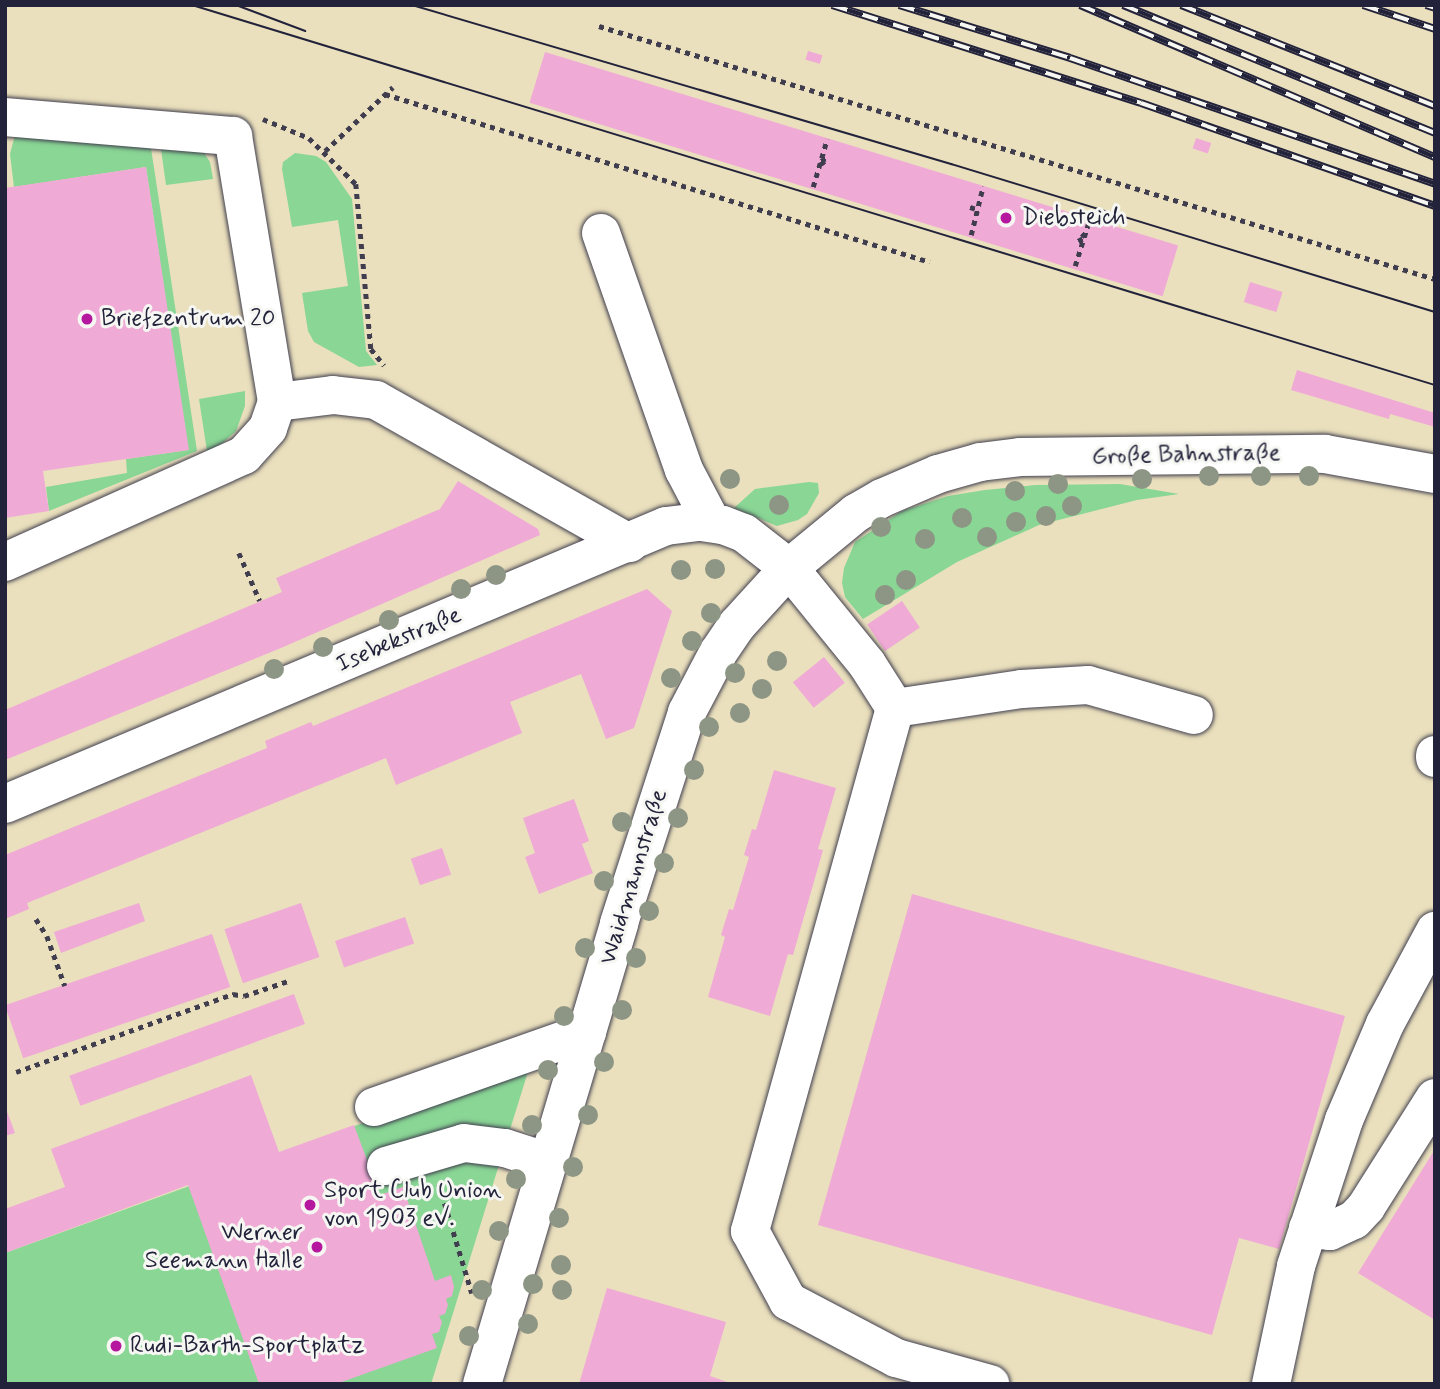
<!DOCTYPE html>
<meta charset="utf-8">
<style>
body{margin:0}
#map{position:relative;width:1440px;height:1389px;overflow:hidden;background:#eae0bd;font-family:Mynerve,sans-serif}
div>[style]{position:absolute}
.green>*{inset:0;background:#89d695}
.building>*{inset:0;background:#f0aad6;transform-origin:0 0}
.path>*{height:4.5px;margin-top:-2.25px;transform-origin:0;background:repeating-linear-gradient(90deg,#403e4e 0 5px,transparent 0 10px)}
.roads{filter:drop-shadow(0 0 2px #403e4e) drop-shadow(0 0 2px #403e4e)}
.minor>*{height:38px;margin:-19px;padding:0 19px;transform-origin:19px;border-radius:19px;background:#fff}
.tram>*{height:2px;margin:-1px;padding:0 1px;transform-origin:1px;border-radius:1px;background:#22223b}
.rail>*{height:8px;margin-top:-4px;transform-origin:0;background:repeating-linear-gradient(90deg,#f6f6f2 0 16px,#22223b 0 32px);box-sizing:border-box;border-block:2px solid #22223b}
.trees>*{width:20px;height:20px;margin:-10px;border-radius:50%;background:#8d9584}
.dots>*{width:19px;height:19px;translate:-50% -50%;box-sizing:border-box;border:4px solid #f6f6f2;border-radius:50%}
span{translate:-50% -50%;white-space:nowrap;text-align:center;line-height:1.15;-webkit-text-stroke:6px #f6f6f2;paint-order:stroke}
.poi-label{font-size:24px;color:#22223b}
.left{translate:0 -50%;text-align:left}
.right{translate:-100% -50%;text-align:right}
.street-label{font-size:24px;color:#22223b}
.frame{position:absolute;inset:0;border:7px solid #22223b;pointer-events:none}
</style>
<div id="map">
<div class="green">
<i style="clip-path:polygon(15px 135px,151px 148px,197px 451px,49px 511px,46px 487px,127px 473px,126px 459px,188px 450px,146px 167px,14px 187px,10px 154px)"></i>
<i style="clip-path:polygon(160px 142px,186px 144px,204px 153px,210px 162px,213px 179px,166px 185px)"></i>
<i style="clip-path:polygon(295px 153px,316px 156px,326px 162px,352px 199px,366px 351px,377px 365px,359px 367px,314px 342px,308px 331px,302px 293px,348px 286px,338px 220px,292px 227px,282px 169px,283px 162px)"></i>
<i style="clip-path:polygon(245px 391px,245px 406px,236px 431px,218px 447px,207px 451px,199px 399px)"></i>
<i style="clip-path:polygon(809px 482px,818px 483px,819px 493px,807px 514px,798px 520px,777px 526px,734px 508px,755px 489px)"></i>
<i style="clip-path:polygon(1120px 484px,1179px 494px,1137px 500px,1039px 525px,957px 562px,863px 619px,845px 597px,842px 583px,844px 568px,855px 542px,902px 511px,948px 496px,985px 490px,1035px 485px)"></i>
<i style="clip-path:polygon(531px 1062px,431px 1384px,5px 1384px,5px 1253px)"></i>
</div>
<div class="building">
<i style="left:808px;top:51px;width:15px;height:9px;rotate:16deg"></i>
<i style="left:545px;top:52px;width:662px;height:53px;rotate:17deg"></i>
<i style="left:1196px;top:138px;width:16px;height:11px;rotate:18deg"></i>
<i style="clip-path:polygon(146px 167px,189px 450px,43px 471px,49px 511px,5px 518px,5px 188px)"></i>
<i style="left:1250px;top:282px;width:34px;height:21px;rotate:17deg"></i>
<i style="clip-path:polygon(1297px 370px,1435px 413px,1435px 427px,1390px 414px,1389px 419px,1291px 390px)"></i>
<i style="clip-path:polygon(458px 481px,538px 529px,540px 535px,281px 648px,5px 760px,5px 710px,282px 592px,276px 578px,440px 509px)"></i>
<i style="clip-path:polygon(647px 589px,672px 611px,634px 728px,606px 739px,581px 674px,510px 702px,522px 733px,396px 785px,386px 758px,27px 903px,29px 909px,5px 919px,5px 855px,267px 748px,265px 741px,311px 722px,313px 726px)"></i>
<i style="left:902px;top:601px;width:32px;height:42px;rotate:56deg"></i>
<i style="left:824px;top:657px;width:33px;height:40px;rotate:51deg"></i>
<i style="clip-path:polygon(774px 770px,836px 788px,818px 849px,823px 850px,793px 955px,788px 954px,770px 1016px,708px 997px,725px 937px,721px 935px,729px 909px,733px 910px,749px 857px,744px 855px,752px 829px,756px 830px)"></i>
<i style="clip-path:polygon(574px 799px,589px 841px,582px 844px,593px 873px,539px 894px,525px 857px,535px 853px,523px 818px)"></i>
<i style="left:442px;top:848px;width:28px;height:33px;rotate:71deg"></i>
<i style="clip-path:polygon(912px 894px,1345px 1016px,1279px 1249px,1239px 1238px,1212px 1335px,818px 1225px)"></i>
<i style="clip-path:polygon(139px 903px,145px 921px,61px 953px,54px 932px)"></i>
<i style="left:301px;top:903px;width:57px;height:81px;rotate:71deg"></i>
<i style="left:405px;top:917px;width:28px;height:74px;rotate:71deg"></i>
<i style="left:212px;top:934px;width:56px;height:219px;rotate:71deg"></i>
<i style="left:294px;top:994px;width:32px;height:239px;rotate:70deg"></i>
<i style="clip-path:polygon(251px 1075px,279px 1152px,354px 1125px,380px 1195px,403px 1187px,435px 1281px,451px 1275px,454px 1287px,452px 1296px,446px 1299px,448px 1305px,445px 1314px,439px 1316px,442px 1322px,439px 1332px,432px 1334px,437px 1348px,336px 1384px,259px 1384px,188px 1185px,5px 1253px,5px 1209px,65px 1187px,51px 1149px)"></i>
<i style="clip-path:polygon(5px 1106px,15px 1133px,5px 1136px)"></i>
<i style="clip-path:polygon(1435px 1149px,1435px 1320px,1358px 1273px)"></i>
<i style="clip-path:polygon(607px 1288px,726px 1322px,710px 1376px,733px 1384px,579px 1384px)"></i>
</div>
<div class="path">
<i style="left:599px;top:26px;width:873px;rotate:16.84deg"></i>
<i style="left:385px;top:94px;width:570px;rotate:17.13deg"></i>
<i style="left:263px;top:119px;width:50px;rotate:22.4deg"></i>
<i style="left:309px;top:138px;width:66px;rotate:44.4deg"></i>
<i style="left:356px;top:184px;width:166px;rotate:84.8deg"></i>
<i style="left:371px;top:349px;width:21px;rotate:51deg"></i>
<i style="left:325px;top:151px;width:93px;rotate:-43.3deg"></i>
<i style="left:824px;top:165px;width:5px;rotate:-127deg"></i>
<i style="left:821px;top:161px;width:6px;rotate:-31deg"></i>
<i style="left:813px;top:187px;width:50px;rotate:-73.7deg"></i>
<i style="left:970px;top:207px;width:6px;rotate:18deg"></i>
<i style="left:971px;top:235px;width:50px;rotate:-76.2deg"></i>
<i style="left:1078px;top:241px;width:8px;rotate:-30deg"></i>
<i style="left:1085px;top:237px;width:7px;rotate:-135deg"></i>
<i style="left:1075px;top:266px;width:50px;rotate:-72.6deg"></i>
<i style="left:239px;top:553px;width:52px;rotate:66.4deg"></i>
<i style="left:36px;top:919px;width:20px;rotate:57deg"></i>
<i style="left:47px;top:936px;width:53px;rotate:70.2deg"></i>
<i style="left:16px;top:1072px;width:231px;rotate:-19.8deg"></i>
<i style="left:233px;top:994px;width:11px;rotate:10deg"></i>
<i style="left:244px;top:996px;width:46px;rotate:-18.8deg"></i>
<i style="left:439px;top:1184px;width:114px;rotate:73.2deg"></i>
</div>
<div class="roads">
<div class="minor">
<i style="left:5px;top:117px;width:229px;rotate:4.8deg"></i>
<i style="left:233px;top:136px;width:270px;rotate:80.6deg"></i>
<i style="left:601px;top:233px;width:251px;rotate:70.7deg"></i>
<i style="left:684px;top:470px;width:60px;rotate:62.2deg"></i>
<i style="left:5px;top:562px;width:262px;rotate:-24.1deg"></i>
<i style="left:244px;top:455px;width:36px;rotate:-48deg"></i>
<i style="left:268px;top:428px;width:28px;rotate:-71deg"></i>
<i style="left:277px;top:402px;width:56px;rotate:-7.1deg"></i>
<i style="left:333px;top:395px;width:43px;rotate:6.6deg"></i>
<i style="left:376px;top:400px;width:291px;rotate:29.5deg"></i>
<i style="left:895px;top:708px;width:128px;rotate:-8.5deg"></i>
<i style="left:1022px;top:689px;width:66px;rotate:-3.5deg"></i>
<i style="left:1088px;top:685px;width:110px;rotate:15.8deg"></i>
<i style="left:1435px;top:755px;width:3px;rotate:90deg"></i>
<i style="left:5px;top:804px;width:717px;rotate:-22.81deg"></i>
<i style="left:666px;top:526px;width:35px;rotate:-7deg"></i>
<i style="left:701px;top:522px;width:22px;rotate:8deg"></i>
<i style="left:723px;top:525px;width:22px;rotate:21deg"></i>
<i style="left:744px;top:533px;width:57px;rotate:37.9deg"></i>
<i style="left:789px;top:568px;width:124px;rotate:50.9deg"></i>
<i style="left:867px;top:664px;width:52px;rotate:57.5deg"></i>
<i style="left:895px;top:708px;width:543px;rotate:105.5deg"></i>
<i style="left:750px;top:1231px;width:80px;rotate:61.5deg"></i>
<i style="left:788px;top:1301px;width:122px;rotate:27.8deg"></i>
<i style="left:896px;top:1358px;width:98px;rotate:15.5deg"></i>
<i style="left:374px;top:1107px;width:226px;rotate:-19.4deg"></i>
<i style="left:386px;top:1166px;width:81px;rotate:-16.4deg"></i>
<i style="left:464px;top:1143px;width:41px;rotate:7deg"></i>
<i style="left:505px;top:1148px;width:45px;rotate:18deg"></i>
<i style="left:1308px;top:1228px;width:22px;rotate:8deg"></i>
<i style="left:1330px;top:1231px;width:26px;rotate:-25deg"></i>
<i style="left:1354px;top:1220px;width:18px;rotate:-47deg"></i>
<i style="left:1366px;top:1207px;width:129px;rotate:-57.7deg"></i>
<i style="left:482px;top:1384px;width:481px;rotate:-73.4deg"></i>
<i style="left:619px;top:923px;width:222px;rotate:-72.1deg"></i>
<i style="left:687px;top:712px;width:67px;rotate:-62.3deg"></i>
<i style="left:718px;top:653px;width:34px;rotate:-56deg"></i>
<i style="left:737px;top:625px;width:77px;rotate:-47.6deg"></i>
<i style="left:789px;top:568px;width:87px;rotate:-39.4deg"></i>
<i style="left:856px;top:513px;width:30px;rotate:-30deg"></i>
<i style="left:882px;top:498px;width:61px;rotate:-23.2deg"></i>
<i style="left:938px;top:474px;width:44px;rotate:-15.9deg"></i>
<i style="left:980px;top:462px;width:40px;rotate:-7.1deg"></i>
<i style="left:1020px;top:457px;width:305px;rotate:-0.6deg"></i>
<i style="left:1325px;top:454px;width:112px;rotate:10.3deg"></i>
<i style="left:1271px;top:1384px;width:121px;rotate:-78deg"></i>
<i style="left:1296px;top:1266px;width:154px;rotate:-71.8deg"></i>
<i style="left:1344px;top:1120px;width:104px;rotate:-66.9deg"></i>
<i style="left:1385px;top:1024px;width:106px;rotate:-61.7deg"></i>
</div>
</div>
<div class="tram">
<i style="left:192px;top:5px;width:1300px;rotate:17deg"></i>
<i style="left:236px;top:5px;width:74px;rotate:20.6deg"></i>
<i style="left:412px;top:5px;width:562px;rotate:16.44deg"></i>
<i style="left:951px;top:164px;width:506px;rotate:17deg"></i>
</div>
<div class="rail">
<i style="left:832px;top:5px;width:324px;rotate:17.6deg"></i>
<i style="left:1141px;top:103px;width:312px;rotate:19.3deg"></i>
<i style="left:899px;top:5px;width:179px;rotate:17.2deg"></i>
<i style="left:1070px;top:58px;width:386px;rotate:19deg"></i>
<i style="left:1080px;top:5px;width:386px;rotate:23.2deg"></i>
<i style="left:1123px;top:5px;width:337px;rotate:22.3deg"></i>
<i style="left:1181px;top:5px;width:273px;rotate:21.7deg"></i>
<i style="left:1363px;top:5px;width:76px;rotate:18.4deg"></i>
<i style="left:1426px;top:5px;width:9px;rotate:18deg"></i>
</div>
<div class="trees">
<i style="left:1209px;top:476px"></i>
<i style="left:1261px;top:476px"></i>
<i style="left:1309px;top:476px"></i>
<i style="left:730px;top:479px"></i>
<i style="left:1142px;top:479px"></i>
<i style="left:1058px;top:484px"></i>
<i style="left:1015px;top:491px"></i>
<i style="left:779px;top:505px"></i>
<i style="left:1072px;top:506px"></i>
<i style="left:1046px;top:516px"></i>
<i style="left:962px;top:518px"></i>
<i style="left:1016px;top:522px"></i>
<i style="left:881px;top:527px"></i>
<i style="left:987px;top:537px"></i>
<i style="left:925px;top:539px"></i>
<i style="left:715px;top:569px"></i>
<i style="left:681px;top:570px"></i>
<i style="left:496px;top:575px"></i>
<i style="left:906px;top:580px"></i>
<i style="left:461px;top:589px"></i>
<i style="left:885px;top:595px"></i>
<i style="left:711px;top:613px"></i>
<i style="left:389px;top:620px"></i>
<i style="left:692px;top:641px"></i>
<i style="left:323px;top:647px"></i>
<i style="left:777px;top:661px"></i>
<i style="left:274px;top:669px"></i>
<i style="left:735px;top:673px"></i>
<i style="left:671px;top:678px"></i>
<i style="left:762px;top:689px"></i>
<i style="left:740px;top:713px"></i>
<i style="left:709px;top:727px"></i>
<i style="left:694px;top:770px"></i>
<i style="left:678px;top:818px"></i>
<i style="left:622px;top:822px"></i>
<i style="left:664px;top:863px"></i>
<i style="left:604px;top:881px"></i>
<i style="left:649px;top:911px"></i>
<i style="left:585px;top:948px"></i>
<i style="left:636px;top:958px"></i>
<i style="left:622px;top:1010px"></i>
<i style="left:564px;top:1016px"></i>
<i style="left:604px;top:1062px"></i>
<i style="left:548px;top:1070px"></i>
<i style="left:588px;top:1115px"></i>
<i style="left:532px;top:1125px"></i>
<i style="left:573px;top:1167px"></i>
<i style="left:516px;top:1179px"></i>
<i style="left:559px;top:1218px"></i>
<i style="left:499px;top:1231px"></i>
<i style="left:561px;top:1265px"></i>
<i style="left:533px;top:1284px"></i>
<i style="left:482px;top:1290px"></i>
<i style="left:562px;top:1290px"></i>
<i style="left:528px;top:1324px"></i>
<i style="left:469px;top:1336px"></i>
</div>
<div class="dots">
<i style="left:1006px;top:218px;background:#b5179e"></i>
<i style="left:87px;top:319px;background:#b5179e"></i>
<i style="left:310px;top:1205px;background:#b5179e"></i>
<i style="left:317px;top:1247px;background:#b5179e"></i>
<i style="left:116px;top:1346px;background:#b5179e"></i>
</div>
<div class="poi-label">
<span class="left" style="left:1022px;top:218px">Diebsteich</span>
<span class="left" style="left:101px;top:319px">Briefzentrum 20</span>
<span class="left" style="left:324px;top:1205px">Sport Club Union<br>von 1903 eV.</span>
<span class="right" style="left:303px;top:1247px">Werner<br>Seemann Halle</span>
<span class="left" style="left:130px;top:1346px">Rudi-Barth-Sportplatz</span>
</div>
<div class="street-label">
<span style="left:1186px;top:455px;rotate:-1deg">Große Bahnstraße</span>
<span style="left:399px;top:640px;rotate:-23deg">Isebekstraße</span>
<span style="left:634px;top:877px;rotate:-73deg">Waidmannstraße</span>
</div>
<div class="frame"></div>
</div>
